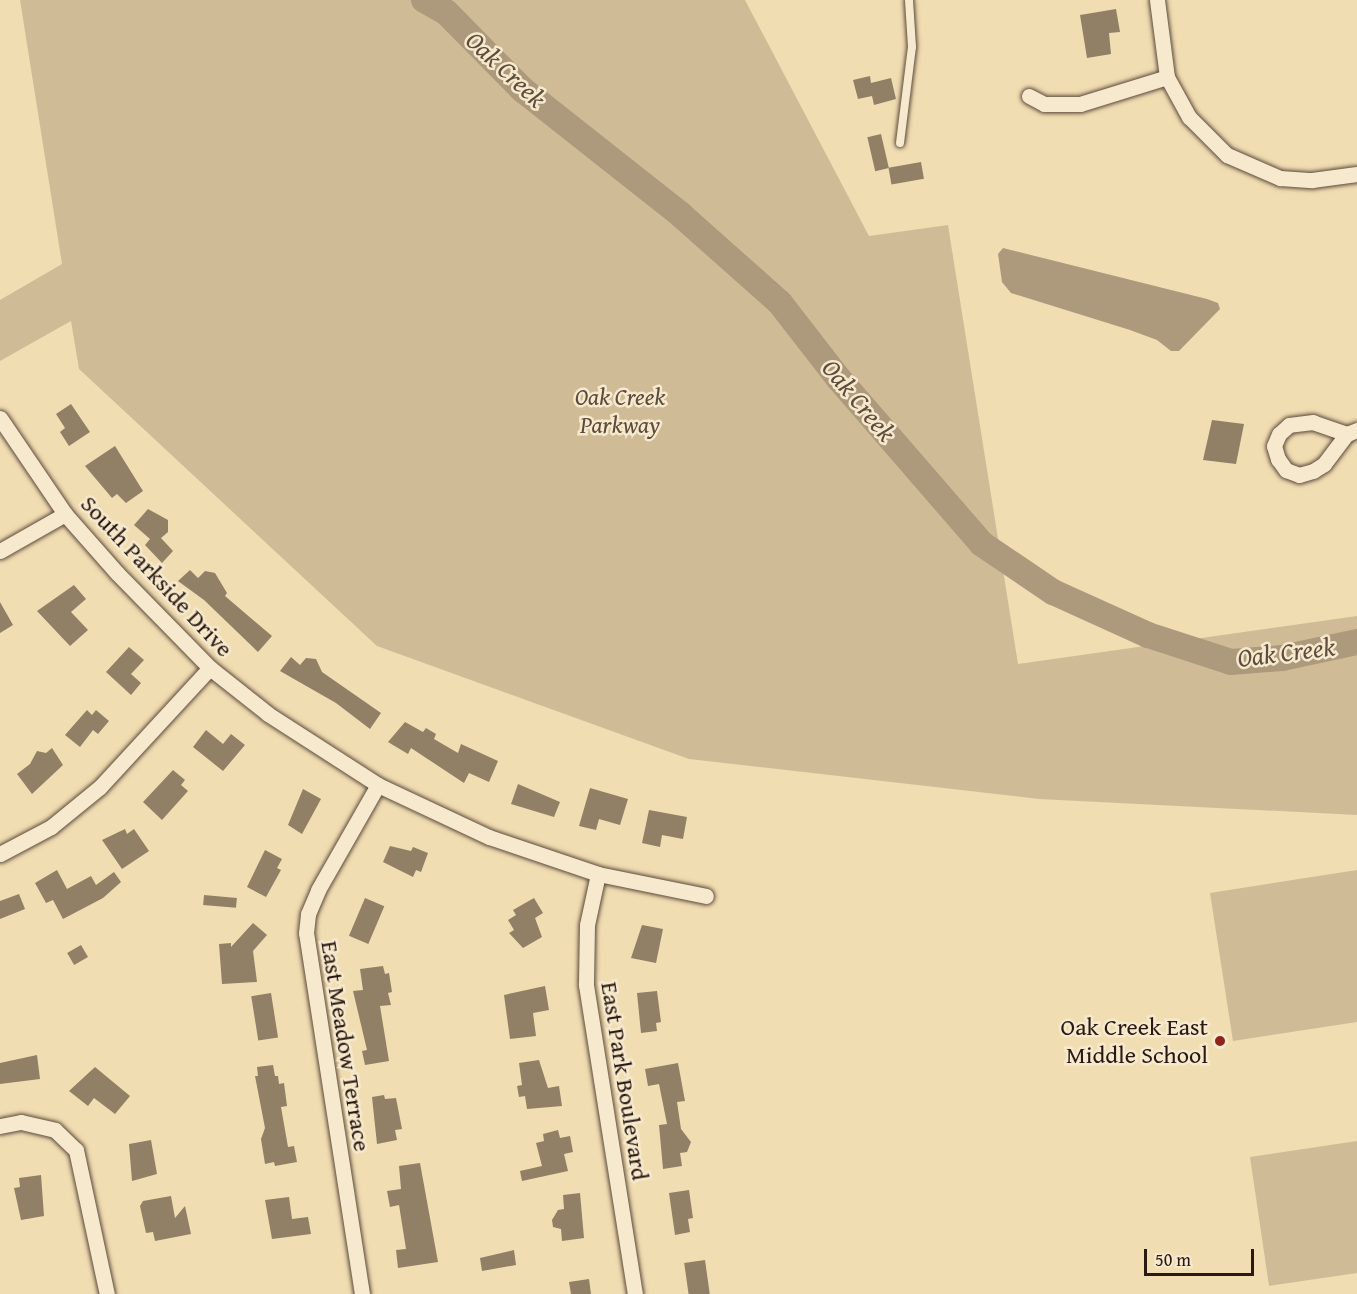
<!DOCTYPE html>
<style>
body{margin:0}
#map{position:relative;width:1357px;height:1294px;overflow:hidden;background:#f1ddb2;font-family:"Gentium Book Plus",serif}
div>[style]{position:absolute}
.green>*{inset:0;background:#cfbc97}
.water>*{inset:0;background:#ad9a7c}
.river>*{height:26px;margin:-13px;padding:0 13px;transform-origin:13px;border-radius:13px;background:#ad9a7c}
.building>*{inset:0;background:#917f66;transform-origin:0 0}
.roads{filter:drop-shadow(0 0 2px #5c4a3b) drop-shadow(0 0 2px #5c4a3b)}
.lane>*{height:8px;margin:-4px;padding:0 4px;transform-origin:4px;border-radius:4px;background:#f6e9cd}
.street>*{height:15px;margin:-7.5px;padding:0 7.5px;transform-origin:7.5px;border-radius:7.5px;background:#f6e9cd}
.dots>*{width:16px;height:16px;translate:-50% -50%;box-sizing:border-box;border:3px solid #f6e9cd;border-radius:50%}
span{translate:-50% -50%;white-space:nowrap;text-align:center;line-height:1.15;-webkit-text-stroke:5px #f6e9cd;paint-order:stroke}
.park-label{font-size:24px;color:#5c4a3b;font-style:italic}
.street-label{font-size:24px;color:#2a1913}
.poi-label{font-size:24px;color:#2a1913}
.right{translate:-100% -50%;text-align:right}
.water-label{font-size:26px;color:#5e4d3d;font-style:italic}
.scale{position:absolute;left:1144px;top:1249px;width:110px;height:27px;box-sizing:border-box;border:3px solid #2a1913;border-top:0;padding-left:8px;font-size:18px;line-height:21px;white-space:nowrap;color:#2a1913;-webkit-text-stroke:4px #f6e9cd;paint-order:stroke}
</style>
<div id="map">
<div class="green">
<i style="clip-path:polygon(20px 0,745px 0,869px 236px,948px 225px,1018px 664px,1357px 616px,1357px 815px,1039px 799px,689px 759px,377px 646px,79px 369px,71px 321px,0 361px,0 300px,62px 264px)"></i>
<i style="clip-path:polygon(1357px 870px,1357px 1022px,1233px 1041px,1210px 893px)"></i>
<i style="clip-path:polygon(1357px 1141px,1357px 1273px,1269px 1286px,1250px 1157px)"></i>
</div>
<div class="water">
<i style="clip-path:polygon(1003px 248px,1207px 299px,1218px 303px,1220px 309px,1179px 351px,1171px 351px,1157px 340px,1130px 330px,1011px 293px,1002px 282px,998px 254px)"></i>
</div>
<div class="river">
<i style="left:424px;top:0;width:25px;rotate:29deg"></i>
<i style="left:446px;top:12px;width:110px;rotate:45.4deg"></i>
<i style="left:523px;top:90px;width:201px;rotate:38.3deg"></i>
<i style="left:681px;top:215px;width:132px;rotate:41.6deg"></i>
<i style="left:780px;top:303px;width:96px;rotate:52.2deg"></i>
<i style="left:839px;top:379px;width:218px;rotate:49.1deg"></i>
<i style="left:982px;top:544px;width:86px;rotate:34.1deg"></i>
<i style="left:1053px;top:592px;width:104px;rotate:24.4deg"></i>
<i style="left:1148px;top:635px;width:87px;rotate:18deg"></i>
<i style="left:1231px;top:662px;width:51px;rotate:-4.5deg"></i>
<i style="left:1282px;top:658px;width:77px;rotate:-12deg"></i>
</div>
<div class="building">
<i style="clip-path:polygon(1116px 9px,1120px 32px,1109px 33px,1111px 54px,1087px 58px,1080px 15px)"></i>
<i style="clip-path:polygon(870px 76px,871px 83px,891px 78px,896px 99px,874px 105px,872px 96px,858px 99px,853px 80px)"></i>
<i style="left:881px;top:134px;width:35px;height:14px;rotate:77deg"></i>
<i style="left:921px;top:162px;width:17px;height:33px;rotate:80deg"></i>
<i style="clip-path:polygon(71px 404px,90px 432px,69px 446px,60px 432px,65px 428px,56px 414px)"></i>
<i style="clip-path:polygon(1212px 420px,1244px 424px,1236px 464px,1203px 460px)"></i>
<i style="clip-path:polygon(115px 446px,143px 491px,126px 503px,117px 494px,112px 498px,85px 466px)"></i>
<i style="clip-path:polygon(148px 509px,168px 520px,168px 532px,161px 538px,173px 551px,162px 563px,145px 545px,150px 539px,134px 525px)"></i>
<i style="clip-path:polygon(190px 570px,198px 578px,205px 571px,215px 573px,227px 593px,225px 596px,272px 636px,258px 652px,204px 600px,178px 581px)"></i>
<i style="clip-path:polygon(74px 585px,86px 599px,71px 612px,88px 630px,70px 646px,37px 611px)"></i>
<i style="clip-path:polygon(0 602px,13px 625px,0 633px)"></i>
<i style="clip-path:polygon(129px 647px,144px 660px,131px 674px,141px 683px,131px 695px,106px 672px)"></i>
<i style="clip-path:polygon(291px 657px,300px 665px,306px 658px,316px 659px,322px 672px,381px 713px,370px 729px,336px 703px,280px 671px)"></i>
<i style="clip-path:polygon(87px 710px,92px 715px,96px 710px,109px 721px,98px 734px,93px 730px,80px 747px,65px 735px)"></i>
<i style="clip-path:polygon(405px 722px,423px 732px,426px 728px,436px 734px,434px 739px,458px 753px,461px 744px,498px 761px,489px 782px,469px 773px,464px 783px,411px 748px,408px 754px,388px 742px)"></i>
<i style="clip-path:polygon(206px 730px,223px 744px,231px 734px,245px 745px,223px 771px,193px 747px)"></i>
<i style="clip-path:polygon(52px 748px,63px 765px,32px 794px,17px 774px,30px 764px,37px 751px,46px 753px)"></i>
<i style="clip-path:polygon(173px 770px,185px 780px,181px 785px,188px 791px,162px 820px,143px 802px)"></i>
<i style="clip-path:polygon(518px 784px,560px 802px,554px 817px,511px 804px)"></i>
<i style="clip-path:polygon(590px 788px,628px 799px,620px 825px,599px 819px,596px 830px,579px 826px)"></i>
<i style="clip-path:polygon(303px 789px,321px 799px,302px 834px,288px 825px)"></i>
<i style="clip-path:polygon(649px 810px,687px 817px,683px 839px,662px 835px,660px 847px,642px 843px)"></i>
<i style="clip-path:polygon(125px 829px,127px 834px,134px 829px,149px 851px,122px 869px,102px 840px)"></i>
<i style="clip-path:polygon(390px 846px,411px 851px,413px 847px,428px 853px,421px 872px,416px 870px,413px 877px,383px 862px)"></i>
<i style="clip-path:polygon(265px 850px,282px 859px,277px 868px,281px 870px,266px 897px,247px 887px)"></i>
<i style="clip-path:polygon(57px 870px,67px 889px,91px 876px,96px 885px,114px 872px,121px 882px,103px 898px,63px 919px,53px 900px,46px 903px,35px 883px)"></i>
<i style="clip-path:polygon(19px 894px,25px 909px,0 919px,0 901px)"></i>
<i style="left:204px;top:895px;width:33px;height:10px;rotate:5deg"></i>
<i style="left:365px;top:898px;width:21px;height:41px;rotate:23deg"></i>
<i style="clip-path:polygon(534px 898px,543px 913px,535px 918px,542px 937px,523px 948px,509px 933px,514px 930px,508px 920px,516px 915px,513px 910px)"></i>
<i style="clip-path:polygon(253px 923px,267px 935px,253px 951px,257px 982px,222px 984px,219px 944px,231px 943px,231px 947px)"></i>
<i style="clip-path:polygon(642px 925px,663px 929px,656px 963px,631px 958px)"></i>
<i style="left:81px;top:945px;width:14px;height:16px;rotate:60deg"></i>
<i style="clip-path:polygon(383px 966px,385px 974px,389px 973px,392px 992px,388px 993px,391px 1005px,380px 1006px,389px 1061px,365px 1065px,362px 1051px,367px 1050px,353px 991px,363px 990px,360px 969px)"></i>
<i style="clip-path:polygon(545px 986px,549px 1010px,533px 1013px,536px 1036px,510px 1039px,504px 995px)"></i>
<i style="clip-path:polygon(657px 991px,661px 1022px,656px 1023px,657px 1031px,641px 1033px,637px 993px)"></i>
<i style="left:271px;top:993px;width:45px;height:20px;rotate:81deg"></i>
<i style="clip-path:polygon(37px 1055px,40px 1079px,0 1084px,0 1063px)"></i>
<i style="clip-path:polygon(539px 1060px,548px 1088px,559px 1086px,562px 1106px,527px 1109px,525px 1096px,519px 1097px,517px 1086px,522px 1085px,519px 1063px)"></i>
<i style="clip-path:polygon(678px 1063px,685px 1101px,677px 1102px,681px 1129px,691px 1142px,687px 1152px,680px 1153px,682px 1166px,663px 1169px,659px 1125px,667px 1124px,659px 1084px,648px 1086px,645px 1069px)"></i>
<i style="clip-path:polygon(273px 1065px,275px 1076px,278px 1076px,279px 1084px,284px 1083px,287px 1106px,281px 1107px,288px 1147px,294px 1146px,297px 1162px,275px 1166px,274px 1162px,265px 1164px,261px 1139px,265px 1128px,255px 1076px,258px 1076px,257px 1067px)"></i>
<i style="clip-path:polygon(95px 1067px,130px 1096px,115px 1114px,94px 1098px,88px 1106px,69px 1091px)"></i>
<i style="clip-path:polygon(384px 1095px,385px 1099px,396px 1098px,402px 1129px,395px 1130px,397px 1140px,377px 1144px,372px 1097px)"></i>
<i style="clip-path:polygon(558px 1130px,560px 1138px,570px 1136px,573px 1152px,564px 1154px,568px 1171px,522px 1181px,520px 1171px,542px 1166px,536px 1143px,544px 1141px,543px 1134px)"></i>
<i style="clip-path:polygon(151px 1140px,157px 1174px,132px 1181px,129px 1144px)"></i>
<i style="clip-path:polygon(420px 1163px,438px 1262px,398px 1268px,396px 1250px,406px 1249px,399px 1205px,390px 1207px,387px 1191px,401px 1189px,399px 1166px)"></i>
<i style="clip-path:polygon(41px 1175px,44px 1216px,21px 1220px,14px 1188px,20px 1187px,19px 1178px)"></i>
<i style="clip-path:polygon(689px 1190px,693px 1218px,688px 1219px,690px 1232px,675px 1235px,669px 1193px)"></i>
<i style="clip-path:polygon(580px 1193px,584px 1238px,562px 1241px,561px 1229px,553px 1227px,552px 1220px,558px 1210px,564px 1209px,563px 1195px)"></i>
<i style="clip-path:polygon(171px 1196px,175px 1218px,185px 1206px,191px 1234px,155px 1241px,153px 1232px,146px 1233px,140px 1206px,143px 1201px)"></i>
<i style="clip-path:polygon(289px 1197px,292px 1219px,308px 1217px,311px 1234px,272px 1239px,265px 1200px)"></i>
<i style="clip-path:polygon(514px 1250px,516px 1265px,482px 1271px,480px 1258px)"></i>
<i style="left:705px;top:1260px;width:34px;height:21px;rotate:82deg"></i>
<i style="clip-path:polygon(589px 1279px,591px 1294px,571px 1294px,569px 1282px)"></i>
</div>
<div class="roads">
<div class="lane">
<i style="left:900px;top:143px;width:97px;rotate:-82.9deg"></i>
<i style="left:912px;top:47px;width:47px;rotate:-93.7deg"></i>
</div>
<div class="street">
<i style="left:1157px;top:0;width:78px;rotate:82.6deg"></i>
<i style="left:1167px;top:77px;width:46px;rotate:61.2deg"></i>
<i style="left:1189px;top:117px;width:54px;rotate:45deg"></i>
<i style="left:1227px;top:155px;width:58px;rotate:23.5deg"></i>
<i style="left:1280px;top:178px;width:32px;rotate:4deg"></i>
<i style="left:1312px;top:180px;width:45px;rotate:-7.6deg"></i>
<i style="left:1029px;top:96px;width:17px;rotate:28deg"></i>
<i style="left:1044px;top:104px;width:36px"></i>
<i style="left:1080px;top:104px;width:91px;rotate:-17.2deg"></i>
<i style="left:0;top:418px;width:116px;rotate:55.9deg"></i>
<i style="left:65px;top:514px;width:79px;rotate:48.6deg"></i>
<i style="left:117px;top:573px;width:133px;rotate:45.6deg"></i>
<i style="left:210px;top:668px;width:74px;rotate:38.4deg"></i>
<i style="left:268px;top:714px;width:131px;rotate:32.8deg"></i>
<i style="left:378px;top:785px;width:123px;rotate:25.1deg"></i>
<i style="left:489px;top:837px;width:115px;rotate:18.7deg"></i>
<i style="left:598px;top:874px;width:110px;rotate:11.5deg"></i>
<i style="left:1347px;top:434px;width:36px;rotate:-161deg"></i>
<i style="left:1313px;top:422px;width:24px;rotate:173deg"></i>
<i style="left:1289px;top:425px;width:13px;rotate:138deg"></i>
<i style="left:1279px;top:434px;width:13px;rotate:113deg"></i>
<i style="left:1274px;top:446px;width:14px;rotate:73deg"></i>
<i style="left:1278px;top:459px;width:14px;rotate:54deg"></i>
<i style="left:1286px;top:470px;width:14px;rotate:21deg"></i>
<i style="left:1299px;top:475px;width:15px;rotate:-16deg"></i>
<i style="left:1313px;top:471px;width:13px;rotate:-32deg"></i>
<i style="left:1324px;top:464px;width:38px;rotate:-53deg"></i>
<i style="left:1347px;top:434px;width:11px;rotate:-22deg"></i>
<i style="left:0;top:551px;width:75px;rotate:-29.6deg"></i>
<i style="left:0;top:854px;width:58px;rotate:-27.9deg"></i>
<i style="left:51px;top:827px;width:63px;rotate:-39.2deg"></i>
<i style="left:100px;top:787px;width:162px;rotate:-47.3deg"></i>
<i style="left:598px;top:874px;width:52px;rotate:102.2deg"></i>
<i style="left:587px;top:925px;width:60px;rotate:91deg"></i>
<i style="left:586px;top:985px;width:313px;rotate:81deg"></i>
<i style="left:0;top:1126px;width:21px;rotate:-11deg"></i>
<i style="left:21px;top:1122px;width:35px;rotate:13deg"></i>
<i style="left:55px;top:1130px;width:29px;rotate:44deg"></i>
<i style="left:76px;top:1150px;width:147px;rotate:77.9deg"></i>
<i style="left:362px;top:1294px;width:365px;rotate:-98.8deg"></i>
<i style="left:306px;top:933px;width:19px;rotate:-84deg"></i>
<i style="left:308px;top:914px;width:26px;rotate:-67deg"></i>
<i style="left:318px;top:890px;width:121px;rotate:-60.3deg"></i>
</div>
</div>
<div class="dots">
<i style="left:1220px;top:1041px;background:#8f2418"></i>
</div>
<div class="park-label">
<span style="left:620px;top:411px">Oak Creek<br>Parkway</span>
</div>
<div class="street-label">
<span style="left:157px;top:576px;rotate:47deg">South Parkside Drive</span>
<span style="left:346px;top:1046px;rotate:81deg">East Meadow Terrace</span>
<span style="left:625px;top:1081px;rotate:81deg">East Park Boulevard</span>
</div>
<div class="poi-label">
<span class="right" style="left:1208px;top:1041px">Oak Creek East<br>Middle School</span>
</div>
<div class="water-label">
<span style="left:506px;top:69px;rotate:43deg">Oak Creek</span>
<span style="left:859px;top:400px;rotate:50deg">Oak Creek</span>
<span style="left:1286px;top:652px;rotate:-7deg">Oak Creek</span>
</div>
<div class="scale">50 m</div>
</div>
